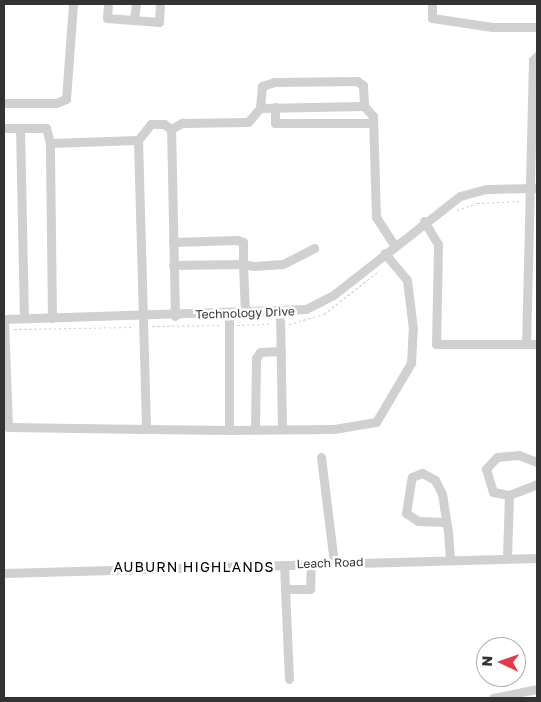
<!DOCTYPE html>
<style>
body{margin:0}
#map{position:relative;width:541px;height:702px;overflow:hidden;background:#fff;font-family:"Golos Text",sans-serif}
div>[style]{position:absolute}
.path>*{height:1px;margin-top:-0.5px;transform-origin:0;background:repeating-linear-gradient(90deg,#cdcdcd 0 2.5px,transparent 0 5px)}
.minor>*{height:9px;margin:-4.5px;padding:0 4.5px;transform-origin:4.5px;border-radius:4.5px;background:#d0d0d0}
span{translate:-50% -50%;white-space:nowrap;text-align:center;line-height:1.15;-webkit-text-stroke:5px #fff;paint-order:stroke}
.street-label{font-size:12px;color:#333}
.neighbourhood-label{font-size:14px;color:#000;letter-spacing:1px}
.frame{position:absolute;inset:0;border:5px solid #333;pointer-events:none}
.north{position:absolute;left:476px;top:637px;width:50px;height:50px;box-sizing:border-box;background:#fff;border:1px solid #adadad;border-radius:50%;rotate:273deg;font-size:14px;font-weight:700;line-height:20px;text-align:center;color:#333}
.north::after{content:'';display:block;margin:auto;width:18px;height:22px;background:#e63946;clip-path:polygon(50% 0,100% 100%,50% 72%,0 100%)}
</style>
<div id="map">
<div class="path">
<i style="left:457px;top:210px;width:21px;rotate:-19deg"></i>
<i style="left:477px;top:203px;width:45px;rotate:-2.5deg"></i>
<i style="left:289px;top:324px;width:36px;rotate:-16deg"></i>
<i style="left:324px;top:314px;width:70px;rotate:-38deg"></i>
<i style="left:237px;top:325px;width:33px;rotate:-2deg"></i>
<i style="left:152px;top:326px;width:68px;rotate:-0.8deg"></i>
<i style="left:14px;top:329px;width:119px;rotate:-1deg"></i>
</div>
<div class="minor">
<i style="left:108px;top:4px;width:14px;rotate:94deg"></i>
<i style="left:107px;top:18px;width:52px;rotate:4.4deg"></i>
<i style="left:159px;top:22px;width:18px;rotate:-87deg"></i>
<i style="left:432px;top:4px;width:14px;rotate:90deg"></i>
<i style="left:432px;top:18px;width:61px;rotate:8.5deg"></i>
<i style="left:492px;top:27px;width:45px"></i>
<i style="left:134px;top:20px;width:16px;rotate:-83deg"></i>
<i style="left:537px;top:56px;width:6px;rotate:135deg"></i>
<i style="left:533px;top:60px;width:284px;rotate:91.4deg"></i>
<i style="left:526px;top:344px;width:11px"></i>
<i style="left:4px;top:103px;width:52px"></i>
<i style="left:56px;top:103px;width:11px;rotate:-22deg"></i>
<i style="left:66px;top:99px;width:95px;rotate:-85.8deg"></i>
<i style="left:275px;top:107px;width:16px;rotate:90deg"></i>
<i style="left:275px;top:123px;width:98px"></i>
<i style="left:260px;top:108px;width:22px;rotate:-85deg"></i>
<i style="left:262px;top:86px;width:13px;rotate:-18deg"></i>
<i style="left:274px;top:82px;width:83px;rotate:-0.7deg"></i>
<i style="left:357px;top:81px;width:7px;rotate:34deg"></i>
<i style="left:363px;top:85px;width:21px;rotate:87deg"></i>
<i style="left:4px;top:128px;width:42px"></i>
<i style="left:46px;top:128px;width:16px;rotate:75deg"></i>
<i style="left:20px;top:128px;width:190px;rotate:88.8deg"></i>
<i style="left:138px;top:140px;width:21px;rotate:-51deg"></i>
<i style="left:151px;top:124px;width:13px"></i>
<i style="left:164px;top:124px;width:9px;rotate:36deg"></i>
<i style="left:424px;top:221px;width:27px;rotate:59deg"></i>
<i style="left:438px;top:244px;width:100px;rotate:91.1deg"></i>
<i style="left:436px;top:344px;width:90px"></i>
<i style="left:173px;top:242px;width:64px;rotate:-1.8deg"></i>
<i style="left:237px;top:240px;width:6px;rotate:18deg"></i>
<i style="left:243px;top:242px;width:22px;rotate:90deg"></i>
<i style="left:243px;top:264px;width:10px;rotate:11deg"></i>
<i style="left:253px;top:266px;width:30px;rotate:-4deg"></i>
<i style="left:283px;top:264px;width:35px;rotate:-27deg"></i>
<i style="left:173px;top:265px;width:70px;rotate:-0.8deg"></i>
<i style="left:243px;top:264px;width:50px;rotate:87.7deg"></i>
<i style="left:280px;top:314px;width:115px;rotate:89deg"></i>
<i style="left:175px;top:316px;width:187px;rotate:-91.2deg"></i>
<i style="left:171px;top:129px;width:13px;rotate:-29deg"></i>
<i style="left:182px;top:123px;width:66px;rotate:-0.9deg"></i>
<i style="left:248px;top:122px;width:18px;rotate:-49deg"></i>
<i style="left:260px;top:108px;width:104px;rotate:-1.1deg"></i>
<i style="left:364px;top:106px;width:13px;rotate:48deg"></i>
<i style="left:373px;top:116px;width:101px;rotate:88.3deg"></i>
<i style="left:376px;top:217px;width:33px;rotate:57deg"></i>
<i style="left:52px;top:318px;width:175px;rotate:-90.7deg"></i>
<i style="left:50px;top:143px;width:88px;rotate:-2deg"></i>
<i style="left:138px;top:140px;width:289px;rotate:88.4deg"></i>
<i style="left:146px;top:429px;width:83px;rotate:0.7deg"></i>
<i style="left:229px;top:430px;width:115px;rotate:-90deg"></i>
<i style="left:4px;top:319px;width:302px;rotate:-1.9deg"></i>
<i style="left:306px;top:309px;width:29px;rotate:-27deg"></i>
<i style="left:332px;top:296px;width:162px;rotate:-38deg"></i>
<i style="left:460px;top:196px;width:27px;rotate:-15deg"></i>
<i style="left:486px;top:189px;width:51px;rotate:-1.1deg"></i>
<i style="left:4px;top:322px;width:105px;rotate:87.8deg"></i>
<i style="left:8px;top:427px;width:138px;rotate:0.8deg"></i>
<i style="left:255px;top:429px;width:71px;rotate:-89.2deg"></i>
<i style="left:256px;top:358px;width:7px;rotate:-56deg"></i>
<i style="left:260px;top:352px;width:21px;rotate:-3deg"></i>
<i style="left:229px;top:430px;width:105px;rotate:-0.5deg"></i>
<i style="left:334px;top:429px;width:43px;rotate:-9.5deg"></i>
<i style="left:376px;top:422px;width:69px;rotate:-59.3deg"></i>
<i style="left:411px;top:363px;width:34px;rotate:-87deg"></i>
<i style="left:413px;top:329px;width:49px;rotate:-97deg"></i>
<i style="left:407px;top:280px;width:35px;rotate:-130deg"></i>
<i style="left:321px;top:457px;width:107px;rotate:83deg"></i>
<i style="left:537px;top:462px;width:19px;rotate:-159deg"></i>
<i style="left:519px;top:455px;width:22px;rotate:175deg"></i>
<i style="left:497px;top:457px;width:16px;rotate:133deg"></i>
<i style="left:486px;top:469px;width:24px;rotate:73deg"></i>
<i style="left:493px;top:492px;width:16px;rotate:11deg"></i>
<i style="left:509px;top:495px;width:30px;rotate:-21deg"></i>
<i style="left:446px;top:522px;width:28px;rotate:-178deg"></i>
<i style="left:418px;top:521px;width:14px;rotate:-146deg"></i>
<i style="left:406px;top:513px;width:36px;rotate:-81deg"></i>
<i style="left:412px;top:477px;width:11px;rotate:-22deg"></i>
<i style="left:422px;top:473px;width:15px;rotate:28deg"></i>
<i style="left:435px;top:480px;width:16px;rotate:63deg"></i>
<i style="left:442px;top:494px;width:37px;rotate:81deg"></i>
<i style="left:448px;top:531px;width:29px;rotate:86deg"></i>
<i style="left:507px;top:559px;width:64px;rotate:-88.2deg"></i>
<i style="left:284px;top:565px;width:114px;rotate:87.5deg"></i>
<i style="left:4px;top:573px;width:533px;rotate:-1.61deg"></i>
<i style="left:285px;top:589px;width:25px"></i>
<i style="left:310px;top:589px;width:25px;rotate:-88deg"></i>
<i style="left:493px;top:698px;width:45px;rotate:-11.6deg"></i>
</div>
<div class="street-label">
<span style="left:245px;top:313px;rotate:-2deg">Technology Drive</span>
<span style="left:330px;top:563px;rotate:-2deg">Leach Road</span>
</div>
<div class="neighbourhood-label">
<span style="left:194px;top:567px">AUBURN HIGHLANDS</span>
</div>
<div class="frame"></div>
<div class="north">N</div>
</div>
